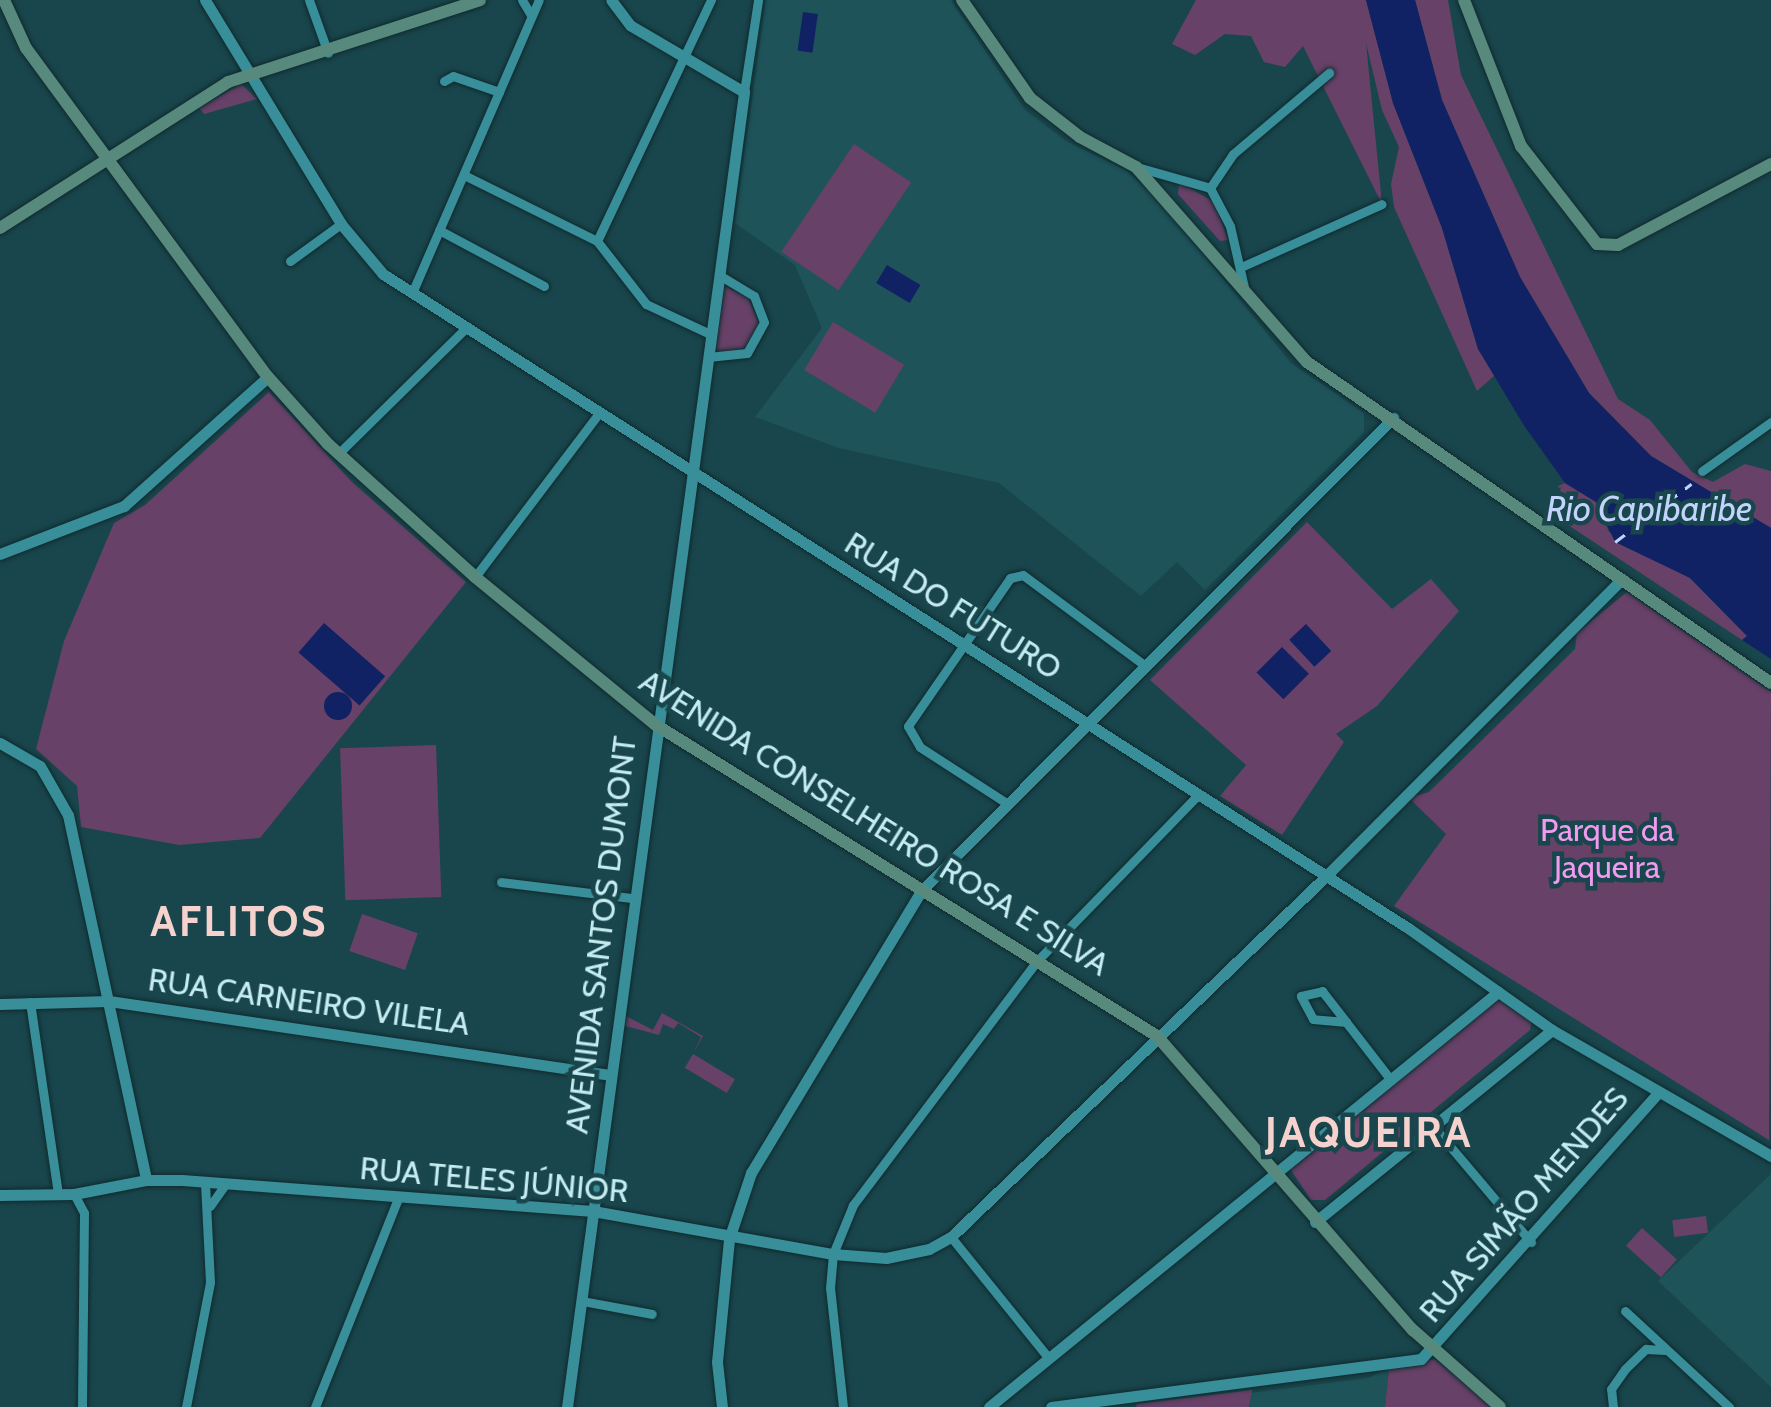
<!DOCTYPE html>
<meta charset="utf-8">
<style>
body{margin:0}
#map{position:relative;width:1771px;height:1407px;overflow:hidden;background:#19464c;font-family:Cabin,sans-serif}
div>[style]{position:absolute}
.built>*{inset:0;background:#1e535a}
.green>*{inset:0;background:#684168;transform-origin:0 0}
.water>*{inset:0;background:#102263;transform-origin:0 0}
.round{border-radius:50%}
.ferry>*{height:2.5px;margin-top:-1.25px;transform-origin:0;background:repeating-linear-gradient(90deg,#c2d4fc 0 12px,transparent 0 22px)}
.roads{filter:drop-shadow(0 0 2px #0f2a2e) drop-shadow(0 0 2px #0f2a2e)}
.minor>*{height:9px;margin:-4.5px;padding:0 4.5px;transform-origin:4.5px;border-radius:4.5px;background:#388e99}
.tertiary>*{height:11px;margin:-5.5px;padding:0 5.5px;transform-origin:5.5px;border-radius:5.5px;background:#388e99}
.secondary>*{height:12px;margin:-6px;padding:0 6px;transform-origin:6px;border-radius:6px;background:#578a7c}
span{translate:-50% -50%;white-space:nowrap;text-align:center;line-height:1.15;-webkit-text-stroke:9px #19464c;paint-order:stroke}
.street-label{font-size:32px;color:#c5ecf1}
.park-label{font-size:32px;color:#f09bf0}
.water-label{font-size:35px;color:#c2d4fc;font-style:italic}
.district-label{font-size:42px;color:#f5d2cd;font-weight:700;letter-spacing:2.5px}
</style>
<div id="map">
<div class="built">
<i style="clip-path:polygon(766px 0,951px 0,1025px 110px,1066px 141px,1125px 170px,1158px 199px,1291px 363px,1364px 413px,1364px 432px,1205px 590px,1177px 562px,1141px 596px,999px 483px,839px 448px,755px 417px,822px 328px,795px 265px,735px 223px)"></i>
<i style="clip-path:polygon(1771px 1174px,1771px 1387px,1658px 1281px)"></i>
<i style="clip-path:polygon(1389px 1369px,1385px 1407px,1249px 1407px,1251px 1393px,1368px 1378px)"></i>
</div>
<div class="green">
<i style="clip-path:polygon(1196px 0,1366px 0,1393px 103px,1442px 228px,1478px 349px,1495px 375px,1477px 391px,1394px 207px,1391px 184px,1399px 147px,1382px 110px,1366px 43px,1382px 204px,1303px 46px,1285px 67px,1264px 62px,1251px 36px,1225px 34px,1195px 55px,1172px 44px)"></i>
<i style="clip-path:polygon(1415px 0,1448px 0,1461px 75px,1618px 399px,1650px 420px,1692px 472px,1713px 482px,1745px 464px,1771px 471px,1771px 528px,1651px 456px,1589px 393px,1520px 277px,1442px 100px)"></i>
<i style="clip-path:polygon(241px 84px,257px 99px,204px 114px,199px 108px)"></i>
<i style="left:854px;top:144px;width:69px;height:130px;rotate:34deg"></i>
<i style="clip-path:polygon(1179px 182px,1214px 202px,1228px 240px,1220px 241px,1178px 194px)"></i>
<i style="clip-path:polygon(723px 285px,748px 298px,759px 323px,745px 348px,719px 354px,713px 346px)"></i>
<i style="left:833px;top:322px;width:83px;height:56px;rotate:31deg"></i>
<i style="clip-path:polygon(269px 392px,352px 482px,466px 582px,260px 838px,179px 845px,81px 827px,77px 786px,36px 749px,64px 641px,114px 523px,145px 505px)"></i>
<i style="clip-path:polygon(1565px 483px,1596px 502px,1609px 532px,1690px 578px,1748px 637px,1742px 640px,1556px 517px,1569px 508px,1558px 486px)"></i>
<i style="clip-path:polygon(1307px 522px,1392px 609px,1431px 579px,1459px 611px,1377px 706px,1336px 734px,1344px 742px,1282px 835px,1220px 796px,1246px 765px,1150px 680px)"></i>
<i style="clip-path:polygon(1627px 592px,1771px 692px,1769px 1140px,1394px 906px,1446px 834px,1409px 798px,1429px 792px,1575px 649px,1577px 633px)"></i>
<i style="left:436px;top:745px;width:152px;height:96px;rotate:88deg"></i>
<i style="left:362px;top:914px;width:59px;height:39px;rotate:19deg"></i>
<i style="clip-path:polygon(1504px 1000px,1532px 1018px,1530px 1030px,1325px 1200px,1311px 1200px,1289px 1167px,1494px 1001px)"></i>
<i style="clip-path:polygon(662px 1013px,703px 1036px,694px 1052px,701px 1037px,678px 1023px,674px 1029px,663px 1024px,659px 1035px,622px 1025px,624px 1015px,653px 1030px)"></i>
<i style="left:693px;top:1054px;width:49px;height:16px;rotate:31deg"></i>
<i style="left:1706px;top:1216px;width:17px;height:34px;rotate:83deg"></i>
<i style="left:1642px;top:1228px;width:47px;height:24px;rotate:42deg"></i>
<i style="clip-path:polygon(1435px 1359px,1492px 1407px,1385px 1407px,1389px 1369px)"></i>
<i style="clip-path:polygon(1252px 1390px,1249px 1407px,1136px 1407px,1137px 1404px)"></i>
</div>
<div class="water">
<i style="clip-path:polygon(1366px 0,1415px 0,1442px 100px,1520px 277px,1589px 393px,1651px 456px,1771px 528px,1771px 659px,1742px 640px,1747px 636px,1690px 578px,1615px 542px,1596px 502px,1565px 483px,1523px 424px,1478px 349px,1442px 228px,1393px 103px)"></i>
<i style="left:803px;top:12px;width:15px;height:39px;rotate:8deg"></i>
<i style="left:887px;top:265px;width:39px;height:21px;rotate:31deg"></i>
<i style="left:324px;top:623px;width:81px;height:39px;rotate:41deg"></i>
<i style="left:1306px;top:624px;width:37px;height:23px;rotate:47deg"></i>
<i style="left:1282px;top:647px;width:38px;height:36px;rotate:45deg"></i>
<i class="round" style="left:324px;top:692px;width:28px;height:28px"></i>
</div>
<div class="ferry">
<i style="left:1615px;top:542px;width:96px;rotate:-37.3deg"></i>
</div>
<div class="roads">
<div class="minor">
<i style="left:309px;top:0;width:56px;rotate:70.3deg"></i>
<i style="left:522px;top:0;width:17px;rotate:59deg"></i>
<i style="left:444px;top:81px;width:10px;rotate:-29deg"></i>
<i style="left:453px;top:76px;width:49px;rotate:19.2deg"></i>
<i style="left:744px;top:92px;width:93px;rotate:-81.3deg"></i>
<i style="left:1137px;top:167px;width:76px;rotate:16deg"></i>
<i style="left:1210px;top:188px;width:43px;rotate:62.2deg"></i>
<i style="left:1230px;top:226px;width:63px;rotate:77.1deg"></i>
<i style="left:464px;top:175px;width:148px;rotate:26.4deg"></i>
<i style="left:597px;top:241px;width:80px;rotate:52.1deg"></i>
<i style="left:646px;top:304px;width:71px;rotate:25.1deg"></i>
<i style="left:1210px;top:188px;width:41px;rotate:-55.9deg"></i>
<i style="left:1233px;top:154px;width:126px;rotate:-40.2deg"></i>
<i style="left:439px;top:230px;width:119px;rotate:28.1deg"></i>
<i style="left:597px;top:241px;width:267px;rotate:-64.7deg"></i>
<i style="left:290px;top:261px;width:63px;rotate:-36deg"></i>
<i style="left:1241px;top:267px;width:154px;rotate:-24.1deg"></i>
<i style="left:412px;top:293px;width:319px;rotate:-66.6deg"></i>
<i style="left:708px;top:357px;width:39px;rotate:-6deg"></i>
<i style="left:747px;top:353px;width:35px;rotate:-61deg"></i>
<i style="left:764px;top:322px;width:28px;rotate:-111deg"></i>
<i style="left:754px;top:296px;width:41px;rotate:-149deg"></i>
<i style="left:338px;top:454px;width:181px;rotate:-44.6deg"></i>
<i style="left:1702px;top:471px;width:85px;rotate:-35.4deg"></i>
<i style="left:475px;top:577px;width:206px;rotate:-52.9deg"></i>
<i style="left:1008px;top:804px;width:105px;rotate:-147.1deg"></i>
<i style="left:920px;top:747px;width:24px;rotate:-120deg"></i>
<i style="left:908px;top:726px;width:180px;rotate:-55.4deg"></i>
<i style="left:1010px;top:578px;width:13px;rotate:-13deg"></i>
<i style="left:1023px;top:575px;width:151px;rotate:36.6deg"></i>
<i style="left:501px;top:882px;width:131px;rotate:7deg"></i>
<i style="left:30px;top:1002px;width:194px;rotate:81.7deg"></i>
<i style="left:1346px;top:1022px;width:33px;rotate:-175deg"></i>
<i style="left:1313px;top:1019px;width:26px;rotate:-118deg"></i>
<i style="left:1301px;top:996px;width:22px;rotate:-13deg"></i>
<i style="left:1322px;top:991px;width:39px;rotate:52deg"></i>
<i style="left:1346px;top:1022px;width:73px;rotate:52.2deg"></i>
<i style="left:1433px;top:1126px;width:152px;rotate:49.8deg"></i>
<i style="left:74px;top:1194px;width:21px;rotate:62deg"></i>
<i style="left:84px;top:1213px;width:194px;rotate:90.6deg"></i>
<i style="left:210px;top:1206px;width:24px;rotate:-55deg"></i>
<i style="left:951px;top:1237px;width:153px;rotate:51.1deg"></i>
<i style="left:582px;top:1301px;width:71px;rotate:10.5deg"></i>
<i style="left:1625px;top:1311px;width:142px;rotate:42.7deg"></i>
<i style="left:186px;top:1407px;width:127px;rotate:-79.1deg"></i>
<i style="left:210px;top:1282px;width:98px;rotate:-92.9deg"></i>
<i style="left:315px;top:1407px;width:225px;rotate:-68.3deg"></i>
<i style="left:843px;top:1407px;width:120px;rotate:-96.2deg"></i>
<i style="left:830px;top:1288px;width:34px;rotate:-85deg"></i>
<i style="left:833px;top:1254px;width:53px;rotate:-67.8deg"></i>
<i style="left:853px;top:1205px;width:306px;rotate:-53deg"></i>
<i style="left:1037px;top:961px;width:230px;rotate:-45.9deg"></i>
<i style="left:1613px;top:1407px;width:18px;rotate:-96deg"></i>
<i style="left:1611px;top:1389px;width:24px;rotate:-55deg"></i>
<i style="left:1625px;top:1369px;width:29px;rotate:-44deg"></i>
<i style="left:1646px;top:1349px;width:19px;rotate:3deg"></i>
</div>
<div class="tertiary">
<i style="left:205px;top:0;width:262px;rotate:58.7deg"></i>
<i style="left:341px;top:224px;width:65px;rotate:50deg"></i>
<i style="left:383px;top:274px;width:1216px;rotate:32.54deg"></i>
<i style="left:1408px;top:928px;width:176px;rotate:35.3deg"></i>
<i style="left:1552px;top:1030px;width:253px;rotate:29.9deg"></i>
<i style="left:0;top:554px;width:133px;rotate:-21.2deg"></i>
<i style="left:124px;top:506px;width:193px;rotate:-41.9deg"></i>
<i style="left:0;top:743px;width:46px;rotate:29.9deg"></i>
<i style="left:40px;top:766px;width:56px;rotate:60.3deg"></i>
<i style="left:68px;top:815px;width:373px;rotate:77.9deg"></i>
<i style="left:0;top:1004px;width:109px;rotate:-1.6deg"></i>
<i style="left:109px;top:1001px;width:506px;rotate:8.4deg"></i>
<i style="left:0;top:1195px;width:74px;rotate:-0.8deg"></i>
<i style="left:74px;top:1194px;width:73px;rotate:-11deg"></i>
<i style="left:146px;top:1180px;width:36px"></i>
<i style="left:182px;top:1180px;width:412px;rotate:4.3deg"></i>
<i style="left:593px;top:1211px;width:244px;rotate:10.2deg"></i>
<i style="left:833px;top:1254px;width:53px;rotate:4.3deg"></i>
<i style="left:886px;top:1258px;width:44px;rotate:-11.8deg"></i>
<i style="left:929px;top:1249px;width:25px;rotate:-29deg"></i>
<i style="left:951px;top:1237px;width:518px;rotate:-43.9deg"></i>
<i style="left:1324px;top:878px;width:422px;rotate:-45.1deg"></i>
<i style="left:1315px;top:1222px;width:305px;rotate:-39deg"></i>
<i style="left:567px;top:1407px;width:1327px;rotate:-82.33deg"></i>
<i style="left:744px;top:92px;width:132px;rotate:-149.6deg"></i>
<i style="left:630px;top:25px;width:31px;rotate:-127deg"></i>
<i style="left:722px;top:1407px;width:45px;rotate:-96.3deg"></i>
<i style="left:717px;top:1362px;width:124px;rotate:-84.4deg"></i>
<i style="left:729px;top:1239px;width:70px;rotate:-71.6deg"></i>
<i style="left:751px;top:1173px;width:331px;rotate:-58.9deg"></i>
<i style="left:922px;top:890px;width:667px;rotate:-45.06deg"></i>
<i style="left:989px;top:1407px;width:657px;rotate:-39.19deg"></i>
<i style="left:1051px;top:1407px;width:373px;rotate:-7.4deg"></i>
<i style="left:1421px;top:1359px;width:355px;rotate:-48.3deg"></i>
</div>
<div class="secondary">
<i style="left:4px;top:0;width:53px;rotate:65.4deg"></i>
<i style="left:26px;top:48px;width:408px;rotate:53.7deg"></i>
<i style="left:268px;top:377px;width:90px;rotate:48.2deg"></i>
<i style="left:328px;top:444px;width:198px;rotate:42.1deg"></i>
<i style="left:475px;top:577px;width:234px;rotate:39.3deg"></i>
<i style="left:656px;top:725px;width:590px;rotate:31.83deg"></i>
<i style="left:1157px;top:1036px;width:390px;rotate:49deg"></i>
<i style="left:1413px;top:1330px;width:116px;rotate:41.5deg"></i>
<i style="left:962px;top:0;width:119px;rotate:55.2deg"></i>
<i style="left:1030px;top:98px;width:63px;rotate:38deg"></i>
<i style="left:1080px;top:137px;width:64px;rotate:28.2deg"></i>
<i style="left:1136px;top:167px;width:259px;rotate:48.8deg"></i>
<i style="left:1307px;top:362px;width:564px;rotate:34.68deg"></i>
<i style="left:1464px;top:0;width:157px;rotate:68.7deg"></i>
<i style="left:1521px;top:146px;width:124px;rotate:52.2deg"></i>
<i style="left:1597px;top:244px;width:21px;rotate:3deg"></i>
<i style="left:1618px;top:245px;width:173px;rotate:-27.9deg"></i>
<i style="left:0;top:228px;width:271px;rotate:-32.6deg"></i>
<i style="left:228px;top:82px;width:265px;rotate:-18deg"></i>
</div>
</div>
<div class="street-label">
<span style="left:953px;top:606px;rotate:32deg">RUA DO FUTURO</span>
<span style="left:874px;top:823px;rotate:32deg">AVENIDA CONSELHEIRO ROSA E SILVA</span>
<span style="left:601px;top:935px;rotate:-83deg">AVENIDA SANTOS DUMONT</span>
<span style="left:309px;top:1002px;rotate:8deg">RUA CARNEIRO VILELA</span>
<span style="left:494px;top:1180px;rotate:5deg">RUA TELES JÚNIOR</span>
<span style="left:1524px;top:1205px;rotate:-49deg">RUA SIMÃO MENDES</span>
</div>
<div class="park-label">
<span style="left:1607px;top:849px">Parque da<br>Jaqueira</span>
</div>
<div class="water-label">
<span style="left:1649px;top:509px">Rio Capibaribe</span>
</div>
<div class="district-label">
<span style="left:239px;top:921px">AFLITOS</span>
<span style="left:1369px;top:1132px">JAQUEIRA</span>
</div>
</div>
